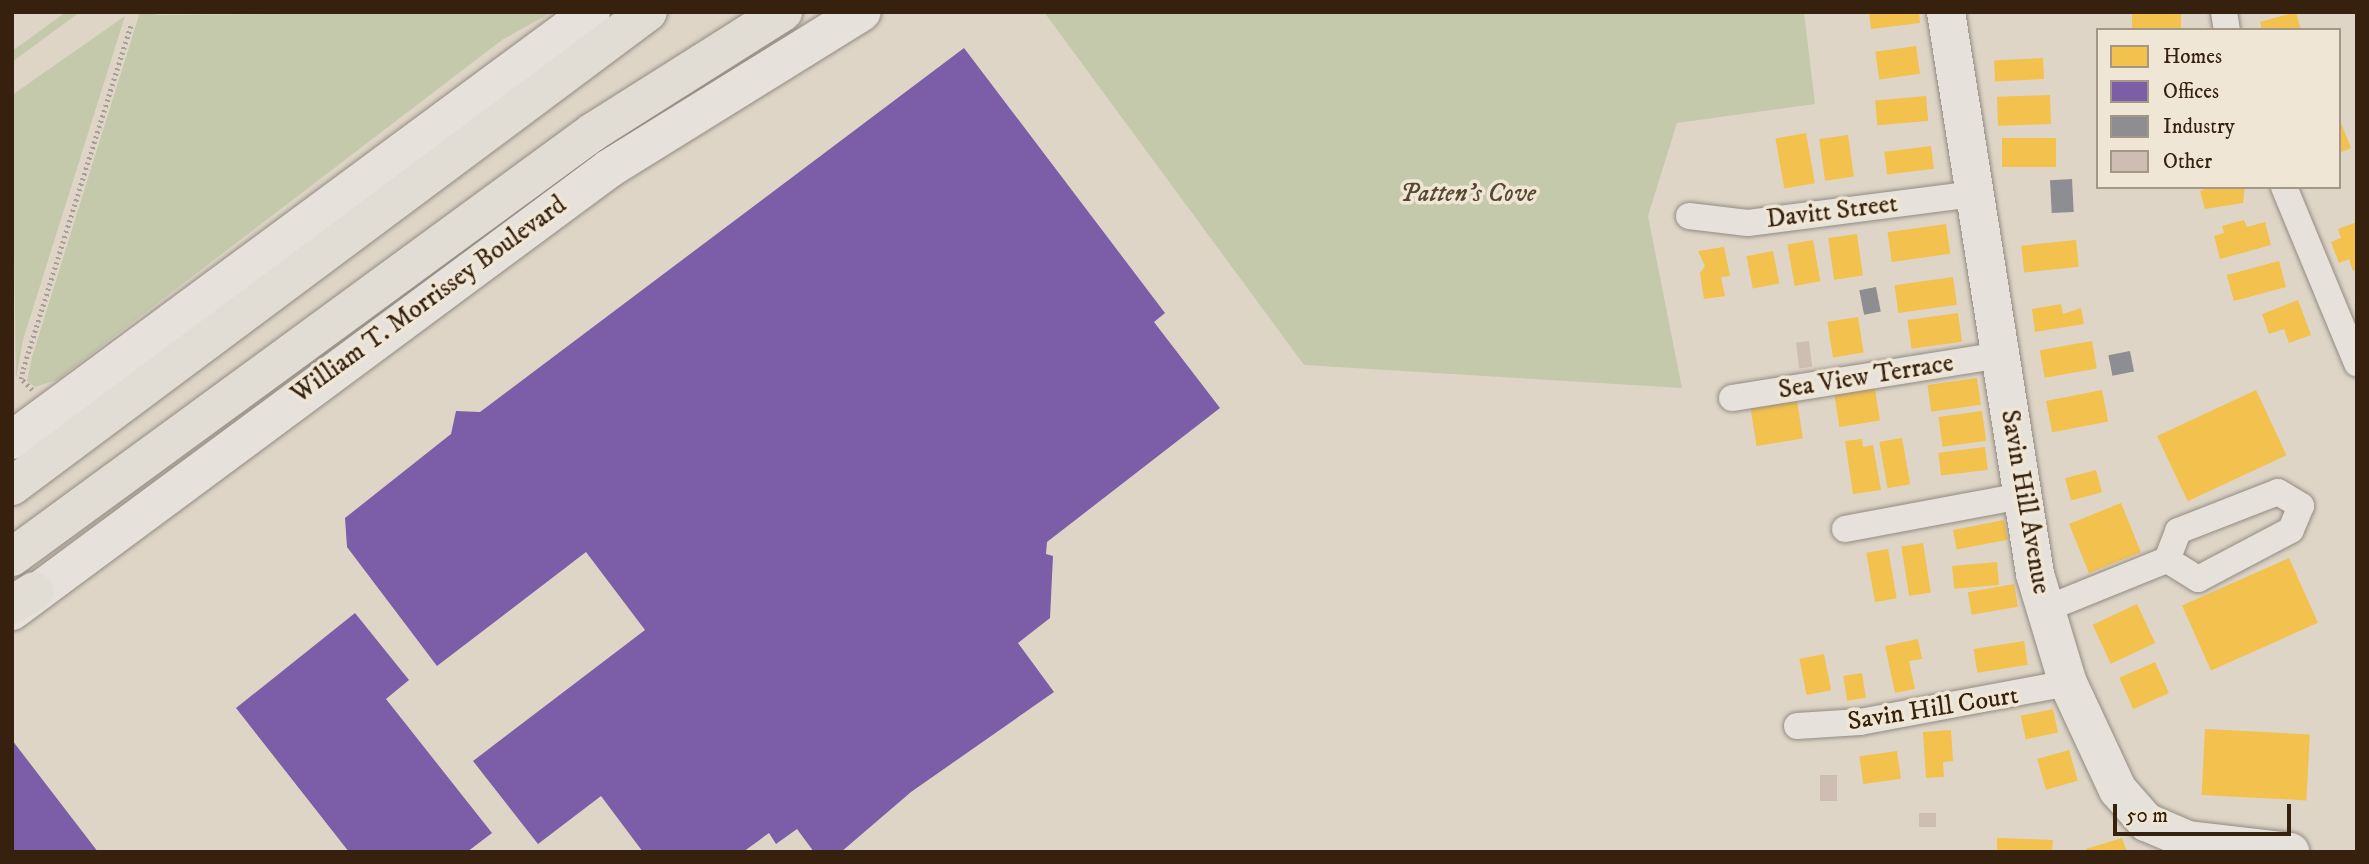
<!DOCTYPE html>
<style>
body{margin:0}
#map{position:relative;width:2369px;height:864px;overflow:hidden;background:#ded5c7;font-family:"IM FELL DW Pica",serif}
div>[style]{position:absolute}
.green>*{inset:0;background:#c5c9ac}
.homes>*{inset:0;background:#f2c14e;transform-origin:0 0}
.offices>*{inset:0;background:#7b5ea7}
.industry>*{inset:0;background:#8d8d92;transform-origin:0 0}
.building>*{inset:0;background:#cebdb2;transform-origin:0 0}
.path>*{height:4.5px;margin-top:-2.25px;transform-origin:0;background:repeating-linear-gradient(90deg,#a59f97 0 2px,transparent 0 5.5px)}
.roads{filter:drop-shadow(0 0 2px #938b81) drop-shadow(0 0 2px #938b81)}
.street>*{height:26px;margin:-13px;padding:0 13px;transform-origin:13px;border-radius:13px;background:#e6e1da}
.secondary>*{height:38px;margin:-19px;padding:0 19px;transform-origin:19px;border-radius:19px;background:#e6e1da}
.primary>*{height:38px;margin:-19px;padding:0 19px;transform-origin:19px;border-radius:19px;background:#e1dcd4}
span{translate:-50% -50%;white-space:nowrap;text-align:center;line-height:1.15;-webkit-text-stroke:7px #efe6d5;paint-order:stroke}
.park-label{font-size:26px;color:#554930;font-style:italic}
.street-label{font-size:26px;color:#36210e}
.frame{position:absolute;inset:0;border:14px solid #36210e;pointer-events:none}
.legend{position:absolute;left:2096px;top:28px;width:245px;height:161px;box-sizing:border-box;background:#efe6d5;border:2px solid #a59785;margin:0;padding:9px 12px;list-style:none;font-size:21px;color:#36210e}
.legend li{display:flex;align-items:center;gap:14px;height:35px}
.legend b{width:35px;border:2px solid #a59785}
.scale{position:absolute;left:2113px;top:804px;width:178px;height:32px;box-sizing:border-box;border:4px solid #36210e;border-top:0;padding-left:9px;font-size:21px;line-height:24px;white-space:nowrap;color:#36210e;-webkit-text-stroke:5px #efe6d5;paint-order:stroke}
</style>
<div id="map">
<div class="green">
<i style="clip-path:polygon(66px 12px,80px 12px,12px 62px,12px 51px)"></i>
<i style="clip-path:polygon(140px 12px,159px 15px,552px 12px,502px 40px,57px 380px,35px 387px,27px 381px,32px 357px)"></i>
<i style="clip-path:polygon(1044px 12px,1804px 12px,1815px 104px,1677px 123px,1648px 216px,1682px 388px,1304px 365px)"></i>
<i style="clip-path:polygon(125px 16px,23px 340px,16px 379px,12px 95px)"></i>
</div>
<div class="homes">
<i style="clip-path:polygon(1869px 12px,1919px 12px,1920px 23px,1871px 29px)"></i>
<i style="clip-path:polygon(2296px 12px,2301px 30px,2262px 30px,2260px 22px)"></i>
<i style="left:2132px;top:13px;width:49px;height:17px"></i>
<i style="left:1916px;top:46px;width:28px;height:41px;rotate:82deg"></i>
<i style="left:2043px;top:58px;width:21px;height:49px;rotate:87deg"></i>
<i style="left:2050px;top:95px;width:29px;height:53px;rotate:88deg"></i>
<i style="left:1926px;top:96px;width:25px;height:51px;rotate:85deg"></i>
<i style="clip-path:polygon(2339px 118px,2351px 148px,2339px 153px)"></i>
<i style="left:1806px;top:133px;width:51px;height:31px;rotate:80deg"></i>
<i style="left:1848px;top:135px;width:42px;height:29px;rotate:82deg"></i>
<i style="left:2002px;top:138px;width:54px;height:29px"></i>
<i style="left:1931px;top:146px;width:23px;height:47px;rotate:83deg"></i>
<i style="clip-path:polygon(2209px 187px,2245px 187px,2243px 203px,2205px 209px,2200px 191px)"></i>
<i style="clip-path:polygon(2244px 220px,2247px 227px,2265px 222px,2271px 245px,2220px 259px,2214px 236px,2224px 233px,2222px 226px)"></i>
<i style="clip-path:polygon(2357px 222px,2357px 269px,2353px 271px,2349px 259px,2339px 263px,2331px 242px,2341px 238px,2338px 229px)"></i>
<i style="left:1946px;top:224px;width:30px;height:59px;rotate:82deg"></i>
<i style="left:1857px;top:234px;width:42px;height:29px;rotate:82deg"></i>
<i style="left:1813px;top:240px;width:42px;height:26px;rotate:80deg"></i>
<i style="left:2076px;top:240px;width:27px;height:55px;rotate:84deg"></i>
<i style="clip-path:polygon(1724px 247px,1730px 276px,1721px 277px,1725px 296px,1704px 299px,1700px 273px,1705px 266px,1698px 251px)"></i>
<i style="left:1773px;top:251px;width:33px;height:27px;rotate:79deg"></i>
<i style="left:2279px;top:261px;width:27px;height:54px;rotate:75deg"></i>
<i style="left:1953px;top:277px;width:28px;height:59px;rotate:82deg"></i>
<i style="clip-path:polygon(2298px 300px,2311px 335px,2289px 343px,2284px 329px,2269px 334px,2262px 314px)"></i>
<i style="clip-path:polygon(2061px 304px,2063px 314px,2081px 308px,2084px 324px,2035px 332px,2032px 309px)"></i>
<i style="left:1958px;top:313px;width:29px;height:51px;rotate:82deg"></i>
<i style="left:1858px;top:317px;width:36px;height:31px;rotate:81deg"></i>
<i style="left:2092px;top:341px;width:28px;height:53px;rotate:80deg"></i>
<i style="left:1977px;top:378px;width:27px;height:50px;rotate:82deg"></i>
<i style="left:1874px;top:383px;width:38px;height:41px;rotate:81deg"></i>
<i style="left:2102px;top:390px;width:32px;height:57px;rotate:79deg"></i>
<i style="left:2256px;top:390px;width:72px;height:109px;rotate:65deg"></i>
<i style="left:1797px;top:401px;width:38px;height:47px;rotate:81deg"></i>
<i style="left:1982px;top:411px;width:30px;height:44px;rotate:82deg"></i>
<i style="left:1902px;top:438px;width:47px;height:23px;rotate:80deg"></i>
<i style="clip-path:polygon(1862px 439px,1863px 447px,1873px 445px,1881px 490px,1853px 494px,1845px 441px)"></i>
<i style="left:1985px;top:447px;width:23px;height:47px;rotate:83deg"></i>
<i style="left:2096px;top:470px;width:23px;height:32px;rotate:75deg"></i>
<i style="left:2121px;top:503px;width:53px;height:56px;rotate:68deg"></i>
<i style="left:2004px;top:520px;width:20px;height:52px;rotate:79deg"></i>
<i style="left:1923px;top:543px;width:50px;height:22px;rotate:81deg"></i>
<i style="left:1888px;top:549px;width:50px;height:22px;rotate:80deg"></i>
<i style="left:2289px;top:558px;width:71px;height:117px;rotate:66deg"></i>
<i style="left:1997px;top:562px;width:23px;height:45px;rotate:85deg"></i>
<i style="left:2014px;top:584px;width:23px;height:47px;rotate:80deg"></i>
<i style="left:2137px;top:604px;width:43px;height:49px;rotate:65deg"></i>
<i style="clip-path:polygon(1918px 639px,1922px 659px,1909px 661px,1915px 689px,1895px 693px,1885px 646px)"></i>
<i style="left:2024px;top:641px;width:24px;height:51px;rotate:81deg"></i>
<i style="left:1824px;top:654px;width:37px;height:25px;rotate:79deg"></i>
<i style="left:2155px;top:662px;width:34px;height:39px;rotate:66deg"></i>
<i style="left:1862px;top:673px;width:25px;height:19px;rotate:81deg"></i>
<i style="left:2053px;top:709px;width:24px;height:33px;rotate:78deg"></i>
<i style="left:2205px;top:729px;width:105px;height:66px;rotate:3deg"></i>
<i style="clip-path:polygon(1951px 730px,1953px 761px,1943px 762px,1944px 777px,1926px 778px,1923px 732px)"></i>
<i style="left:2069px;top:750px;width:32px;height:33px;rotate:74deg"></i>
<i style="left:1897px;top:751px;width:28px;height:38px;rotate:82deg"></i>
<i style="clip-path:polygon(1997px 838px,2053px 840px,2052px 852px,1997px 852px)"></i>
<i style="clip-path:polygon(2122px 838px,2127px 852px,2087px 852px,2086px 849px)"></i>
</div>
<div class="offices">
<i style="clip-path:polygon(964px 48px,1165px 313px,1154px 322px,1220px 408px,1047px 542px,1046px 554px,1053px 556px,1050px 618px,1018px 643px,1054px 692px,911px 792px,841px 852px,814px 852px,797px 829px,776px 844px,769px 833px,743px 852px,643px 852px,601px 796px,538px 844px,473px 761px,645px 630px,586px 552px,437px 666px,347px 547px,345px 518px,451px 434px,456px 411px,480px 412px)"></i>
<i style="clip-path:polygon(355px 613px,409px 680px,386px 699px,492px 833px,467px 852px,349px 852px,236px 708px)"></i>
<i style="clip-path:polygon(12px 740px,98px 852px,12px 852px)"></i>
</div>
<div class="industry">
<i style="left:2072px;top:179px;width:33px;height:22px;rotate:87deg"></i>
<i style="left:1876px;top:287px;width:25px;height:17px;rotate:79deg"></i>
<i style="left:2130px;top:351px;width:21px;height:22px;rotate:79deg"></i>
</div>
<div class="building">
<i style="left:1809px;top:341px;width:26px;height:13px;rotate:83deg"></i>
<i style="left:1820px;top:775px;width:17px;height:26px"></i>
<i style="left:1919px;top:813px;width:17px;height:14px"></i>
</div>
<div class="path">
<i style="left:32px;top:390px;width:16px;rotate:-135deg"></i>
<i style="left:21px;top:379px;width:10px;rotate:-79deg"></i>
<i style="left:23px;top:369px;width:362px;rotate:-72.6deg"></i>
</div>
<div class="roads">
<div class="street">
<i style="left:2224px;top:12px;width:18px;rotate:81deg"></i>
<i style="left:2284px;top:187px;width:191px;rotate:67.5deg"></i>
<i style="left:1689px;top:216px;width:59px;rotate:6.8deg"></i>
<i style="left:1748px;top:223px;width:229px;rotate:-7.3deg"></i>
<i style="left:1732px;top:398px;width:271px;rotate:-9.1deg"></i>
<i style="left:1845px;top:529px;width:180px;rotate:-10.6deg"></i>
<i style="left:2043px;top:610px;width:134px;rotate:-22deg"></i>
<i style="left:2167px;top:560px;width:31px;rotate:-69deg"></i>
<i style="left:2178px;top:531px;width:107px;rotate:-21.3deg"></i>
<i style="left:2278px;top:492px;width:27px;rotate:31deg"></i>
<i style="left:2301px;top:506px;width:26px;rotate:113deg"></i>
<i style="left:2291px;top:530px;width:105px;rotate:152.2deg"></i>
<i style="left:2198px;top:579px;width:36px;rotate:-148deg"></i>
<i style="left:1797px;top:726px;width:63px;rotate:-3.6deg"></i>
<i style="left:1860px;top:722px;width:212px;rotate:-10.6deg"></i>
</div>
<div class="secondary">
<i style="left:1946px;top:12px;width:569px;rotate:81deg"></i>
<i style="left:2035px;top:574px;width:114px;rotate:73.2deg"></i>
<i style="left:2068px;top:683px;width:118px;rotate:65deg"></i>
<i style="left:2118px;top:790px;width:43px;rotate:48.8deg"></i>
<i style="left:2146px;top:822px;width:46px;rotate:23.2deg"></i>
<i style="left:2188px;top:840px;width:103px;rotate:6.7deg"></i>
<i style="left:12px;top:440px;width:720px;rotate:-36.47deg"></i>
<i style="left:12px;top:611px;width:744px;rotate:-36.53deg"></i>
<i style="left:610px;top:168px;width:296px;rotate:-31.8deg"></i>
</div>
<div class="primary">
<i style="left:12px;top:486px;width:793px;rotate:-36.7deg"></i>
<i style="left:12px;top:557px;width:720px;rotate:-36.19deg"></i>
<i style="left:593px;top:132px;width:225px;rotate:-32.3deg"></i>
<i style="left:12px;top:605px;width:26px;rotate:-32deg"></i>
</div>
</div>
<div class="park-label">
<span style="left:1468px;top:194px">Patten's Cove</span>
</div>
<div class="street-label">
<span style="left:1832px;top:212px;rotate:-7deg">Davitt Street</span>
<span style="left:429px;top:300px;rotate:-36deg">William T. Morrissey Boulevard</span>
<span style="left:1866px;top:377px;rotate:-9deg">Sea View Terrace</span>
<span style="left:2025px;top:502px;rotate:80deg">Savin Hill Avenue</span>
<span style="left:1933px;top:709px;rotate:-9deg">Savin Hill Court</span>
</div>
<div class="frame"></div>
<ul class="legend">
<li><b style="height:19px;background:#f2c14e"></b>Homes</li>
<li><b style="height:19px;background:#7b5ea7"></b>Offices</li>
<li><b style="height:19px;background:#8d8d92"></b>Industry</li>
<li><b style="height:19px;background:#cebdb2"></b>Other</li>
</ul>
<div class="scale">50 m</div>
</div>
